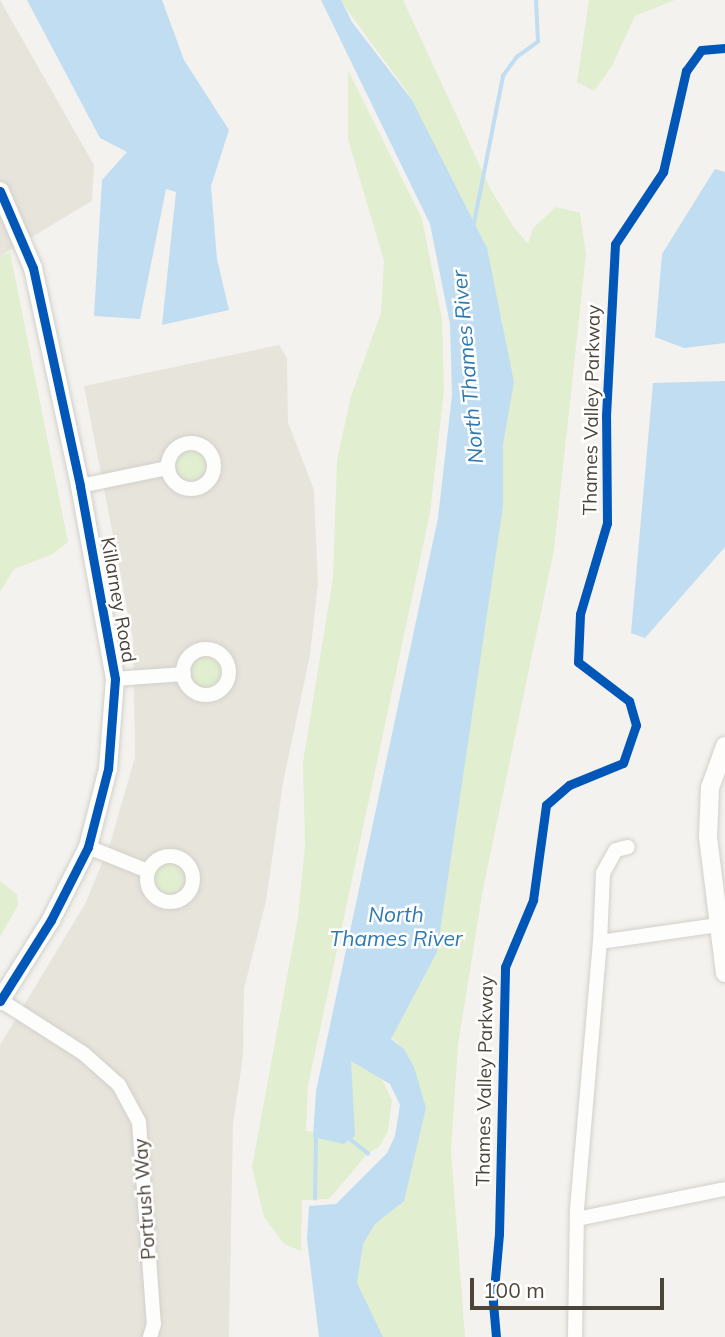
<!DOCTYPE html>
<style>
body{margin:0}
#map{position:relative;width:725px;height:1337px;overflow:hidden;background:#f4f2ee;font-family:Mulish,sans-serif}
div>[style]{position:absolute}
.residential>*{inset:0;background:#e7e4dc}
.green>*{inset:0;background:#e1eecf}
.round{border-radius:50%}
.water>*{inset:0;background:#c0ddf1}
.stream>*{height:3.5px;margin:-1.75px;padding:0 1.75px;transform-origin:1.75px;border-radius:1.75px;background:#c0ddf1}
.roads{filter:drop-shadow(0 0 2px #d2d0cb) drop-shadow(0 0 2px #d2d0cb)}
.minor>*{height:14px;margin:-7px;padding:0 7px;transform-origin:7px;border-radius:7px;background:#fdfdfc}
.minor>.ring{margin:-7px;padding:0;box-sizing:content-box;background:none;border:14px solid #fdfdfc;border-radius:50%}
.tertiary>*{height:18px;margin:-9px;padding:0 9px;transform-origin:9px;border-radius:9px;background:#fdfdfc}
.cycleway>*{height:9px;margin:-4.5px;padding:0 4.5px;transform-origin:4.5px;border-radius:4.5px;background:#0057b8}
span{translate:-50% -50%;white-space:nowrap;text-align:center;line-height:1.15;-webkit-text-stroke:5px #fff;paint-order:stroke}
.street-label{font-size:19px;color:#4b4439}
.water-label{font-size:21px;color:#2e7ab2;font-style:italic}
.scale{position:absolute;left:470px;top:1278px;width:194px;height:32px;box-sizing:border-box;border:4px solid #4b4439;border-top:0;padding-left:9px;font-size:21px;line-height:24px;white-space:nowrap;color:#4b4439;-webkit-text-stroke:5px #fff;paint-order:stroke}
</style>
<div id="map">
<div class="residential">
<i style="clip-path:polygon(0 0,94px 165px,92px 201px,0 256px)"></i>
<i style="clip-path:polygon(279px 345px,287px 358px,288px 422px,314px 490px,318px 584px,310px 655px,283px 783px,266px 901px,244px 989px,243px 1056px,233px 1124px,229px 1337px,0 1337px,0 1045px,85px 904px,110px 844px,135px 757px,133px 639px,84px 386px)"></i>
</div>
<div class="green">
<i style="clip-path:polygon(340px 0,403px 0,491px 190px,513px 226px,528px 244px,533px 228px,556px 207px,580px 213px,586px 254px,554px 550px,483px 889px,458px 1045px,451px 1151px,465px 1337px,378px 1337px,352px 1278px,358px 1239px,398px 1196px,408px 1061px,398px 1043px,385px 1033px,503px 324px,483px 240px,408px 93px)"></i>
<i style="clip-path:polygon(589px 0,675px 0,635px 16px,612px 66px,594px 91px,577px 82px)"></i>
<i style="clip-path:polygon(348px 70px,422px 219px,442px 319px,444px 390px,430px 513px,308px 1086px,306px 1131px,316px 1132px,345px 1056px,382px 1079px,392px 1100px,388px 1131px,379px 1147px,368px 1153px,329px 1199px,302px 1200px,301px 1251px,284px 1244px,264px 1217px,252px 1167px,298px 917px,305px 846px,303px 762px,333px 578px,337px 460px,351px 396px,381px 313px,384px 261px,348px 139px)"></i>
<i style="clip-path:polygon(10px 252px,68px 542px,53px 554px,14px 569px,0 592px,0 256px)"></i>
<i class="round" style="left:176px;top:450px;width:30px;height:30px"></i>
<i class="round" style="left:192px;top:657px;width:30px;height:30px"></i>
<i class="round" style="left:154px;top:864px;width:30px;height:30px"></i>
<i style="clip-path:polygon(0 881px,17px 894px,18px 905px,0 937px)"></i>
</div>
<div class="water">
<i style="clip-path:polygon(27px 0,162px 0,184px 60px,229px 130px,211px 186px,217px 259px,229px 310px,162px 325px,176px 192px,166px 189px,140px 319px,94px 316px,102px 180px,127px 152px,100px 138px)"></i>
<i style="clip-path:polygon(321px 0,341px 0,352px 22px,412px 100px,487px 248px,514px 382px,503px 444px,503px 506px,437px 952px,391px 1039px,404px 1049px,414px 1067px,426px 1108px,404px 1201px,375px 1224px,363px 1244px,357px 1283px,383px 1337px,319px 1337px,307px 1239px,309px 1206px,336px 1204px,387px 1153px,395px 1136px,400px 1105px,390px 1084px,351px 1061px,355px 1136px,344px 1144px,313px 1137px,316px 1091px,438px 518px,452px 395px,450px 324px,430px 224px)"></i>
<i style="clip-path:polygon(715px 169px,725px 172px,725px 343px,684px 348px,655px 337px,662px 254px)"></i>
<i style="clip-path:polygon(725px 381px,725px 547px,645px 638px,631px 633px,653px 383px)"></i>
</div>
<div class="stream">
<i style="left:473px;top:228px;width:155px;rotate:-78.8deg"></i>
<i style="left:503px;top:76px;width:24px;rotate:-54deg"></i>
<i style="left:517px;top:57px;width:26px;rotate:-36deg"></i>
<i style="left:538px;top:42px;width:42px;rotate:-92.7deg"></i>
<i style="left:348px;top:1137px;width:26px;rotate:39deg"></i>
<i style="left:315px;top:1199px;width:65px;rotate:-89.1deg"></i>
</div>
<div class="roads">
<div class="minor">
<i class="ring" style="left:168px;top:443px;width:32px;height:32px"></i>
<i style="left:80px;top:486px;width:90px;rotate:-11.6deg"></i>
<i class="ring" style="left:183px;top:649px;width:32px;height:32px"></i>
<i style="left:115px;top:679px;width:69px;rotate:-4.1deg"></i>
<i style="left:88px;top:847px;width:65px;rotate:21.8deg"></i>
<i class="ring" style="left:147px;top:856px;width:32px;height:32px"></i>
<i style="left:600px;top:942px;width:69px;rotate:-87.5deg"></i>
<i style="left:603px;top:873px;width:26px;rotate:-61deg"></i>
<i style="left:616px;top:850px;width:12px;rotate:-14deg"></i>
<i style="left:0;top:1000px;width:98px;rotate:32.6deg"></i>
<i style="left:83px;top:1053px;width:48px;rotate:41.6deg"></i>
<i style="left:119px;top:1085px;width:42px;rotate:61.6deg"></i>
<i style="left:139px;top:1122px;width:203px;rotate:85.8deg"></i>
<i style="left:154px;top:1324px;width:14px;rotate:107deg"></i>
<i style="left:577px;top:1219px;width:151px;rotate:-11.5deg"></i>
<i style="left:575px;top:1337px;width:128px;rotate:-89.1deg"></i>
<i style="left:577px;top:1209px;width:268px;rotate:-85.1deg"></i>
<i style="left:600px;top:942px;width:119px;rotate:-8.2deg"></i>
</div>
<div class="tertiary">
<i style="left:0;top:191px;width:84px;rotate:66.8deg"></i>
<i style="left:33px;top:268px;width:223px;rotate:77.8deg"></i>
<i style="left:80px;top:486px;width:196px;rotate:79.7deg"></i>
<i style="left:115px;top:679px;width:90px;rotate:94.4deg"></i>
<i style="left:108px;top:769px;width:81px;rotate:104.4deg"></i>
<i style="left:88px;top:847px;width:82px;rotate:116.9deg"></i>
<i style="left:51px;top:920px;width:96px;rotate:122.2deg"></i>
<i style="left:725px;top:746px;width:45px;rotate:109.7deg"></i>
<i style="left:710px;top:788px;width:49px;rotate:92.3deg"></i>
<i style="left:708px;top:837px;width:137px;rotate:82.9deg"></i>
</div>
</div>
<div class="cycleway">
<i style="left:0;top:191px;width:84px;rotate:66.8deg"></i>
<i style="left:33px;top:268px;width:223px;rotate:77.8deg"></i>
<i style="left:80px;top:486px;width:196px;rotate:79.7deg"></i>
<i style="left:115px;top:679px;width:90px;rotate:94.4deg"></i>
<i style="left:108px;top:769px;width:81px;rotate:104.4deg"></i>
<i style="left:88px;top:847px;width:82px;rotate:116.9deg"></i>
<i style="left:51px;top:920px;width:96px;rotate:122.2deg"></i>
<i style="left:496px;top:1337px;width:36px;rotate:-95deg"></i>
<i style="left:493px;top:1301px;width:67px;rotate:-84.9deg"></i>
<i style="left:499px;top:1234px;width:267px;rotate:-88.7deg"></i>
<i style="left:505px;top:967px;width:73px;rotate:-67.3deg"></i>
<i style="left:533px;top:900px;width:96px;rotate:-82.2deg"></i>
<i style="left:546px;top:805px;width:30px;rotate:-41deg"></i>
<i style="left:569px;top:785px;width:58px;rotate:-22.2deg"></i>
<i style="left:623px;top:763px;width:40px;rotate:-71.1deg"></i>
<i style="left:636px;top:725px;width:25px;rotate:-106deg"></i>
<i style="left:629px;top:701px;width:64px;rotate:-142.6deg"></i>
<i style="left:578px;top:662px;width:48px;rotate:-87.6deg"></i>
<i style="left:580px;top:614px;width:95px;rotate:-73.5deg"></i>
<i style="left:607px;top:523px;width:107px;rotate:-90.5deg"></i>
<i style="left:606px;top:416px;width:172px;rotate:-87deg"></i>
<i style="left:615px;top:244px;width:87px;rotate:-56.3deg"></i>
<i style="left:663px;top:172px;width:104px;rotate:-77.2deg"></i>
<i style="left:686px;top:71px;width:26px;rotate:-54deg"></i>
<i style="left:701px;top:50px;width:24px;rotate:-5deg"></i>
</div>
<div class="street-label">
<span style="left:592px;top:410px;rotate:-89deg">Thames Valley Parkway</span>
<span style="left:118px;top:600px;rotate:80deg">Killarney Road</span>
<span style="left:485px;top:1081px;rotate:-89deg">Thames Valley Parkway</span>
<span style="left:145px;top:1199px;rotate:-94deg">Portrush Way</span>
</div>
<div class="water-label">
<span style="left:467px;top:367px;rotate:-95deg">North Thames River</span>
<span style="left:396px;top:926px">North<br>Thames River</span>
</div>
<div class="scale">100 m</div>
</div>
